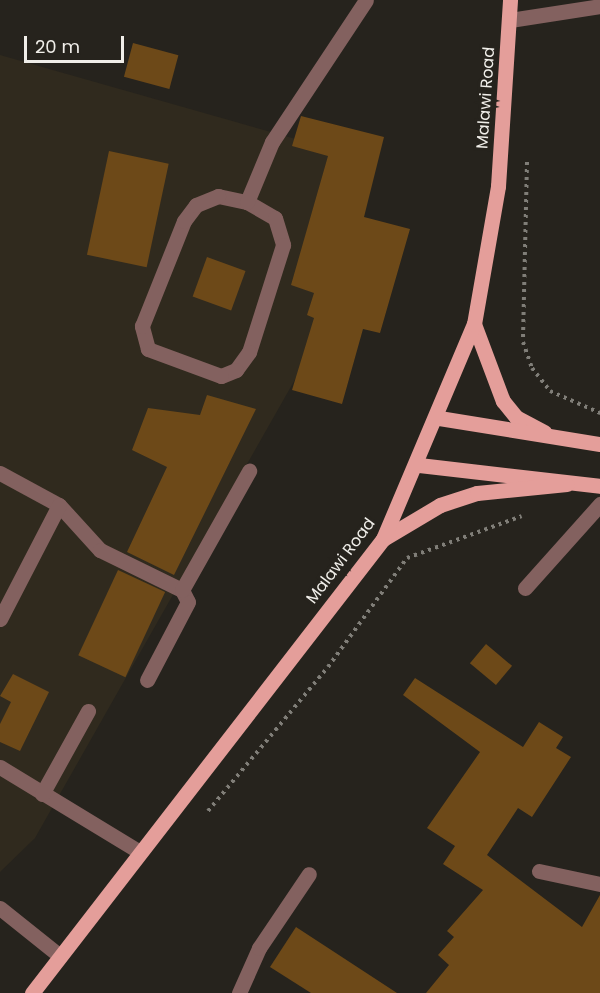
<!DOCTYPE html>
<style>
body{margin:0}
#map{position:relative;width:600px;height:993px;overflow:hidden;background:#26231d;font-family:Poppins,sans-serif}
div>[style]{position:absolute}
.built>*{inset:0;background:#302a1e}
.building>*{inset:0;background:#6d4918;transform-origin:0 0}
.path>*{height:4px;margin-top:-2px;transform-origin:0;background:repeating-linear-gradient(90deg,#807e78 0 3px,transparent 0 7.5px)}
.minor>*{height:15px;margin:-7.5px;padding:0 7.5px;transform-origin:7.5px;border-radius:7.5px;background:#83615f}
.major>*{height:15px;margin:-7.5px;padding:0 7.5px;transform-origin:7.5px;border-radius:7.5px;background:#e49e9a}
span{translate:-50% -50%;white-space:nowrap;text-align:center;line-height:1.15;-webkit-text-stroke:6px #26231d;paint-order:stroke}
.street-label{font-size:16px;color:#f0eee9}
.scale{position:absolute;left:24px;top:36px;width:100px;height:27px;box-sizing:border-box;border:3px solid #f0eee9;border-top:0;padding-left:8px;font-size:18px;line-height:21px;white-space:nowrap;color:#f0eee9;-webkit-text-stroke:4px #26231d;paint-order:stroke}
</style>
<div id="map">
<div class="built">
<i style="clip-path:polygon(0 55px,338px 151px,318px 339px,35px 838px,0 872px)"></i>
</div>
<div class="building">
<i style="left:133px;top:43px;width:47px;height:35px;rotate:15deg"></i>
<i style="clip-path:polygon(301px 116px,384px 137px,364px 217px,410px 229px,380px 333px,363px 329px,342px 404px,292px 390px,314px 318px,307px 315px,314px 293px,291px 285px,328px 156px,292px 146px)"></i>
<i style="left:109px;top:151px;width:61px;height:106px;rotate:12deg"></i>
<i style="left:207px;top:257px;width:41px;height:42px;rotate:20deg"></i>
<i style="clip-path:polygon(207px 395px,256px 409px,174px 575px,127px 552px,167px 467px,132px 450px,148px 408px,200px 415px)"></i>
<i style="left:118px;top:570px;width:52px;height:94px;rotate:25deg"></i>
<i style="left:486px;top:644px;width:34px;height:25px;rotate:40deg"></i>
<i style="clip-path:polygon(13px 674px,49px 692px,20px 751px,0 742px,0 724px,11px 702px,0 696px)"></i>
<i style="clip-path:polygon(415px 678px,523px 747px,539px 722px,563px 737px,556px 748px,571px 757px,532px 817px,518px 808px,487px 855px,582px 927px,600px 895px,600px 993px,426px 993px,449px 965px,438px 955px,454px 937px,447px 931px,483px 890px,443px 864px,455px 846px,427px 828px,480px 752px,403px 695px)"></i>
<i style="clip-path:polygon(296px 927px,397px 993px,311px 993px,270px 967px)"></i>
</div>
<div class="path">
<i style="left:527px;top:162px;width:180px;rotate:91.3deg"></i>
<i style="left:523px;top:342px;width:28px;rotate:71deg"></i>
<i style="left:532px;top:368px;width:29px;rotate:52deg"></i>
<i style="left:550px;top:391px;width:55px;rotate:23.7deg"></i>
<i style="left:208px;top:811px;width:187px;rotate:-50.2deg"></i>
<i style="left:328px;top:667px;width:135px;rotate:-54.1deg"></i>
<i style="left:407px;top:558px;width:122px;rotate:-20.1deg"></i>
</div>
<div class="minor">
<i style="left:510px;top:20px;width:91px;rotate:-8.8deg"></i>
<i style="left:218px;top:196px;width:30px;rotate:12deg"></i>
<i style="left:247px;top:202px;width:32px;rotate:30deg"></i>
<i style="left:275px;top:218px;width:28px;rotate:73deg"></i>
<i style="left:283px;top:245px;width:112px;rotate:107.6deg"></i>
<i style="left:249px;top:352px;width:22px;rotate:126deg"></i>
<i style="left:236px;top:370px;width:16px;rotate:158deg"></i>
<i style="left:221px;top:376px;width:78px;rotate:-159.7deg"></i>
<i style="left:148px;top:349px;width:24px;rotate:-105deg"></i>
<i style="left:142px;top:326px;width:113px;rotate:-68.2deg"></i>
<i style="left:184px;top:221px;width:20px;rotate:-53deg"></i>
<i style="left:196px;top:205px;width:24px;rotate:-22deg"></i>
<i style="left:247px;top:202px;width:65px;rotate:-67.4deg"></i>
<i style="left:272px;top:142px;width:170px;rotate:-56.5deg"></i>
<i style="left:0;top:473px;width:67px;rotate:28.5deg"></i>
<i style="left:59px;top:505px;width:61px;rotate:47.7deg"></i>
<i style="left:100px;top:550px;width:91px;rotate:26deg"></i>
<i style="left:182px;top:590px;width:13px;rotate:63deg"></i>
<i style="left:188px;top:602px;width:88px;rotate:117.7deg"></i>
<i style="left:525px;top:588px;width:113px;rotate:-48.2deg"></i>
<i style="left:182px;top:590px;width:137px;rotate:-60.6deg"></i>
<i style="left:0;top:619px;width:128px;rotate:-62.6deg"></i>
<i style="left:0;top:767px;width:162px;rotate:31.3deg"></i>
<i style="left:42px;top:794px;width:95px;rotate:-61deg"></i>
<i style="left:539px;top:871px;width:62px;rotate:12deg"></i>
<i style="left:0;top:908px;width:77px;rotate:38.7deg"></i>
<i style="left:239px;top:993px;width:49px;rotate:-66deg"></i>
<i style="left:259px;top:948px;width:89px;rotate:-56deg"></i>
</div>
<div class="major">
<i style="left:474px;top:324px;width:82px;rotate:69.4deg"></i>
<i style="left:503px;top:401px;width:21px;rotate:51deg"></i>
<i style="left:516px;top:417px;width:32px;rotate:28deg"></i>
<i style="left:439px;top:418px;width:163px;rotate:9.2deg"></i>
<i style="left:419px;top:465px;width:182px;rotate:6.6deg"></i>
<i style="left:383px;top:539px;width:66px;rotate:-30.8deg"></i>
<i style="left:440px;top:505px;width:39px;rotate:-18deg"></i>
<i style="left:477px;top:493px;width:90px;rotate:-5.7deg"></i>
<i style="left:32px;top:993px;width:574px;rotate:-52.29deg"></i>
<i style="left:383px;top:539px;width:233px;rotate:-67.1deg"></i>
<i style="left:474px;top:324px;width:140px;rotate:-80.1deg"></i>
<i style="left:498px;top:186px;width:186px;rotate:-86.3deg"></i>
</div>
<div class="street-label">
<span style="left:486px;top:98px;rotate:-86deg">Malawi Road</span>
<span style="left:341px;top:561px;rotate:-53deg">Malawi Road</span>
</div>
<div class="scale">20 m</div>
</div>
